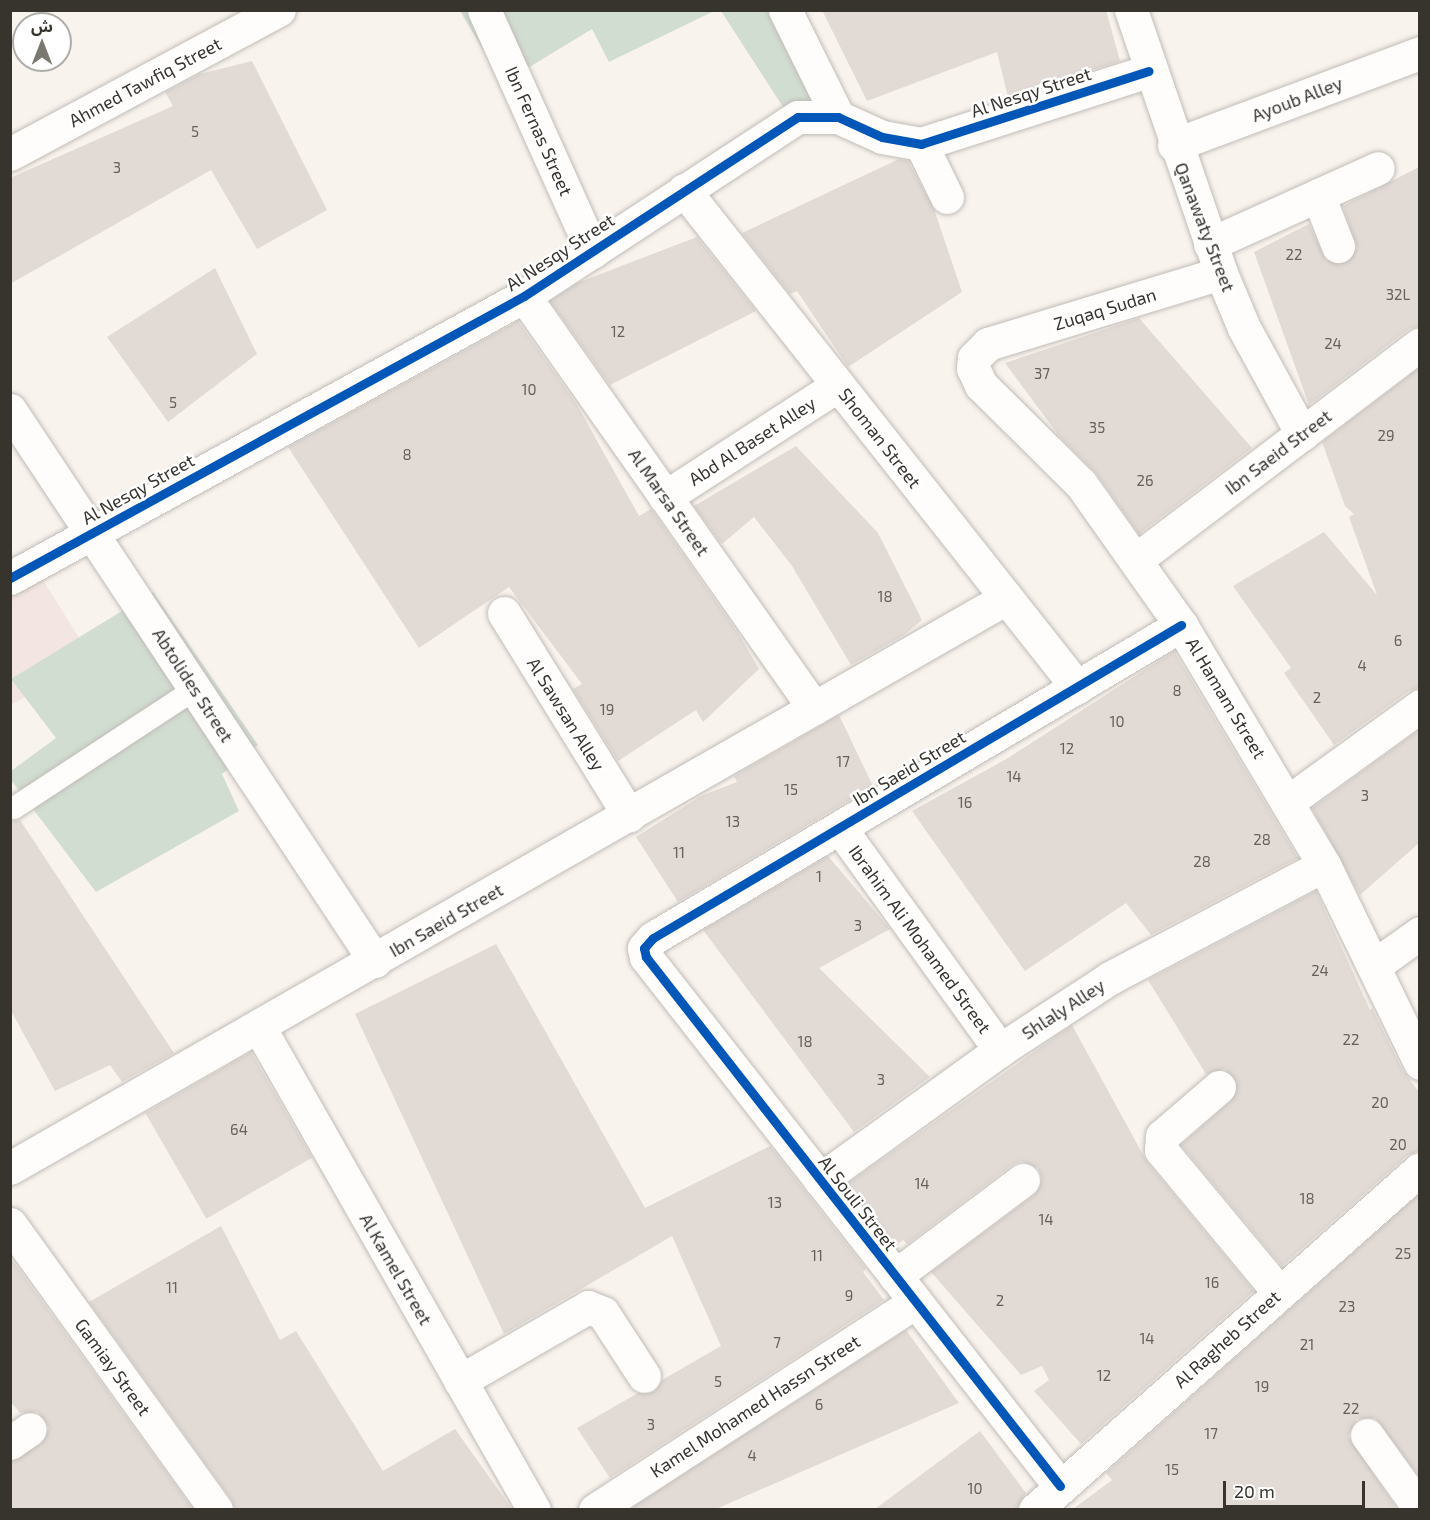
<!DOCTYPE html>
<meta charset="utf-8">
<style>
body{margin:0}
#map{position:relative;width:1430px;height:1520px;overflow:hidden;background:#f9f3ed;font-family:"Exo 2","Noto Sans Arabic",sans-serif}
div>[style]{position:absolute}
.commercial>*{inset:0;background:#f3e5e1}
.green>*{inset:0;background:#d1ddd1}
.building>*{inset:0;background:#e2dad5;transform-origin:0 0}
.roads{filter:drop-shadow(0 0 2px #c1bcb7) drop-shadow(0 0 2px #c1bcb7)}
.service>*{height:22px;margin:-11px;padding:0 11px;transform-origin:11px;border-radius:11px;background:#fefdfc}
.minor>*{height:33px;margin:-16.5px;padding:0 16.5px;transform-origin:16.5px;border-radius:16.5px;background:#fefdfc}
.cycleway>*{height:9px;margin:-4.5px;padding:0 4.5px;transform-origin:4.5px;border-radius:4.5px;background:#0057b8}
span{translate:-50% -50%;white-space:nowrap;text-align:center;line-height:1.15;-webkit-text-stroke:5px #fff;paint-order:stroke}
.number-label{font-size:15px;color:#66615b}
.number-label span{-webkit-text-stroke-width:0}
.street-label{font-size:18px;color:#37342e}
.frame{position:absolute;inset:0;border:12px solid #37342e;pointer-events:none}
.north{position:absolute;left:12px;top:12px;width:60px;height:60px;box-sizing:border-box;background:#fff;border:2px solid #afaeab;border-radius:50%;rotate:0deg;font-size:16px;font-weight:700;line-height:24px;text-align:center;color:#37342e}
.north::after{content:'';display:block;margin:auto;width:21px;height:27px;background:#7b7771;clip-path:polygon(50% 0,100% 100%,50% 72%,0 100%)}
.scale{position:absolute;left:1223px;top:1481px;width:142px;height:27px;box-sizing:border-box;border:3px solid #37342e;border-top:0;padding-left:8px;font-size:18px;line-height:21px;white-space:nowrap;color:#37342e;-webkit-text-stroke:4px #fff;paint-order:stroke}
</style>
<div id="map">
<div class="commercial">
<i style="clip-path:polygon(39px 574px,93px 660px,11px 705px,11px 590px)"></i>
</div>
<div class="green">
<i style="clip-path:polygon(460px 11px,714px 11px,609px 62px,592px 29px,503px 83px)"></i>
<i style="clip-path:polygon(721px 11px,789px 11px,828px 94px,785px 110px)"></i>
<i style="clip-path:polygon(153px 592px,258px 745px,222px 774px,239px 811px,96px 892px,11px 780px,11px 771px,56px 738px,11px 679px)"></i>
</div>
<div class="building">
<i style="clip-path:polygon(822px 10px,1106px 10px,1120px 61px,1008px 97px,997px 52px,867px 101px)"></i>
<i style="clip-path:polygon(252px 61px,327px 210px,257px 249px,211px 170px,10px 284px,10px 178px,173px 106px,165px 92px,200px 74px)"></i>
<i style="clip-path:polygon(899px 159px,908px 161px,934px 209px,962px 292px,848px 367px,797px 291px,790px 294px,742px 233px)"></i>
<i style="clip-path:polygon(1419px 167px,1419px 326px,1409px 329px,1309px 405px,1254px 252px,1309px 224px,1326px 260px,1345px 263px,1357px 248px,1343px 206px)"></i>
<i style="clip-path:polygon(697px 237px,756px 311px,610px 385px,550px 301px,577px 283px)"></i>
<i style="clip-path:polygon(215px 268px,257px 354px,168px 422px,107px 337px)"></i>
<i style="clip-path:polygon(1139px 318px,1252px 448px,1139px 534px,1096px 473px,1059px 436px,1005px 363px)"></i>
<i style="clip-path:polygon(518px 321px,576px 403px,639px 516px,651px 509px,738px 633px,759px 669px,703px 722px,696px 710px,618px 761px,573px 689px,582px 684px,509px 587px,419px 648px,288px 447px)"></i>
<i style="clip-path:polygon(1419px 368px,1419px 688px,1409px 691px,1334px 745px,1284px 673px,1291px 668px,1233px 586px,1324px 532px,1377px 595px,1349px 517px,1354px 514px,1345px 506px,1322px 442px)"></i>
<i style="clip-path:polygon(796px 446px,878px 533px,922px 620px,904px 635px,851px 665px,792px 566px,754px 517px,722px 544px,694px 506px)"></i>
<i style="clip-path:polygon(1174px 651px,1298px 858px,1151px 935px,1126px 903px,1025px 971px,912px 811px,1008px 758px)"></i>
<i style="clip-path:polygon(839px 715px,873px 786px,678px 902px,636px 837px,701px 796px,737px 782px,734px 776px)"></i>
<i style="clip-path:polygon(1419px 730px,1419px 843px,1360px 895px,1312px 808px)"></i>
<i style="clip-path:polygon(20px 820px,174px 1053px,122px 1082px,110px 1065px,55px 1091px,10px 1009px,10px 821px)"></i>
<i style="clip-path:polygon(828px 856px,890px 929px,819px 968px,930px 1077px,854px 1132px,703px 930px)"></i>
<i style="clip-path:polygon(1316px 891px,1370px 1010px,1372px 1008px,1403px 1071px,1419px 1092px,1419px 1151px,1408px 1155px,1282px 1266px,1181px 1145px,1231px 1101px,1237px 1083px,1225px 1069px,1206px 1074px,1148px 980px)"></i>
<i style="clip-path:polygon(496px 944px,645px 1208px,770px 1146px,866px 1269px,863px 1272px,884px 1300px,610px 1478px,577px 1428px,638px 1393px,654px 1392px,662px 1380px,721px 1346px,672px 1236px,504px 1334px,355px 1014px)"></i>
<i style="clip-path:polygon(1072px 1025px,1147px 1162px,1254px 1291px,1081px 1444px,1034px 1391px,1049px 1380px,1042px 1366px,1021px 1375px,931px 1272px,1034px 1195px,1042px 1178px,1038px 1168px,1021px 1161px,1012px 1165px,907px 1244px,903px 1240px,896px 1246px,847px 1184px)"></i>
<i style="left:251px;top:1052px;width:122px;height:122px;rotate:60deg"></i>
<i style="clip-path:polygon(1419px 1194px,1419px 1476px,1375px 1418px,1357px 1419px,1348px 1436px,1397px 1509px,1073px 1509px,1112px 1480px,1106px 1473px)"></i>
<i style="clip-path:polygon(221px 1226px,280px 1340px,296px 1331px,383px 1471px,455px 1429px,512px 1509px,235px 1509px,231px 1499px,89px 1302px)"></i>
<i style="clip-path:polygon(10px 1257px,193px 1509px,10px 1509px,10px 1462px,41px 1444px,49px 1428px,38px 1412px,20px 1413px,10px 1401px)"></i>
<i style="clip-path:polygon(906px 1330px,959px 1403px,716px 1509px,630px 1509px)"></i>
<i style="clip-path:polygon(980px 1431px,1026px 1493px,1017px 1509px,875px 1509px)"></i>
</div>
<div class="roads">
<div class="service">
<i style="left:14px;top:808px;width:217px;rotate:-33.3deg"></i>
</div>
<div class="minor">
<i style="left:484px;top:10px;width:265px;rotate:65.8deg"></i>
<i style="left:785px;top:10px;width:119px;rotate:63.6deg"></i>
<i style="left:1131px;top:10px;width:278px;rotate:71.1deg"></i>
<i style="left:1221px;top:273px;width:60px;rotate:67.3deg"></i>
<i style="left:1244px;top:328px;width:121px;rotate:61.3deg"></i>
<i style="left:921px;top:144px;width:59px;rotate:63.9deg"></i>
<i style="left:1174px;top:145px;width:263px;rotate:-20.5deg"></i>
<i style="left:10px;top:154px;width:305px;rotate:-28.2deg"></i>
<i style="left:684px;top:190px;width:634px;rotate:51.67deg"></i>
<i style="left:1318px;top:195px;width:55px;rotate:68.6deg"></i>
<i style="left:1210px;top:244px;width:184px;rotate:-24.3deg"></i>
<i style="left:1221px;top:273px;width:244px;rotate:163.1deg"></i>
<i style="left:988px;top:344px;width:20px;rotate:135deg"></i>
<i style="left:974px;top:358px;width:10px;rotate:96deg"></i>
<i style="left:973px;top:368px;width:19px;rotate:65deg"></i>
<i style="left:981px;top:385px;width:141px;rotate:44.7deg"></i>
<i style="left:1081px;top:484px;width:173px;rotate:54.7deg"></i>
<i style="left:1181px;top:625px;width:279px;rotate:59.2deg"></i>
<i style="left:1324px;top:865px;width:220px;rotate:64.1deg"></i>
<i style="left:524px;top:296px;width:504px;rotate:54.86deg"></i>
<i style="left:10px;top:410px;width:661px;rotate:56.48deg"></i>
<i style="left:665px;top:497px;width:206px;rotate:-32.9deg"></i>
<i style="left:1137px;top:559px;width:355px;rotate:-37.2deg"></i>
<i style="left:10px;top:578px;width:586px;rotate:-28.75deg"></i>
<i style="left:524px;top:296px;width:327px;rotate:-33.2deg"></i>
<i style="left:798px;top:117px;width:40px"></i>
<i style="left:838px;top:117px;width:48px;rotate:24.4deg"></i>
<i style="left:882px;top:137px;width:40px;rotate:10deg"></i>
<i style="left:921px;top:144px;width:239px;rotate:-17.8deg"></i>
<i style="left:504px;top:613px;width:238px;rotate:58.3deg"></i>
<i style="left:1289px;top:801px;width:162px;rotate:-35.9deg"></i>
<i style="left:840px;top:828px;width:274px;rotate:54.2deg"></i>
<i style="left:1375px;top:965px;width:55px;rotate:-35.4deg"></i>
<i style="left:259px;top:1027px;width:556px;rotate:60.34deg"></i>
<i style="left:1219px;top:1087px;width:75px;rotate:139.3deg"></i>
<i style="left:1162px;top:1136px;width:14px;rotate:94deg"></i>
<i style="left:1161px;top:1150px;width:185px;rotate:50.3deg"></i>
<i style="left:10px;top:1168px;width:1148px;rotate:-29.78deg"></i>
<i style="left:820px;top:1180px;width:222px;rotate:-35.8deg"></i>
<i style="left:1000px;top:1050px;width:131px;rotate:-33.2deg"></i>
<i style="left:1110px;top:978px;width:242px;rotate:-27.8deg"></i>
<i style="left:10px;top:1224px;width:352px;rotate:54.2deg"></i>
<i style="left:895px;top:1276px;width:160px;rotate:-36.9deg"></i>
<i style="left:460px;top:1381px;width:148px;rotate:-30deg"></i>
<i style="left:588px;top:1307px;width:16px;rotate:22deg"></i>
<i style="left:603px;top:1313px;width:75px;rotate:56.9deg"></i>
<i style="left:1367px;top:1435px;width:91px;rotate:54.4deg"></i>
<i style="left:10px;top:1443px;width:24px;rotate:-35deg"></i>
<i style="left:1060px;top:1486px;width:672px;rotate:-128.05deg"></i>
<i style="left:646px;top:957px;width:9px;rotate:-103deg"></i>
<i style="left:644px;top:948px;width:13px;rotate:-48deg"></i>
<i style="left:653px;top:938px;width:614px;rotate:-30.66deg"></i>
<i style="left:595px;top:1510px;width:382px;rotate:-33deg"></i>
<i style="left:1035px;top:1510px;width:514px;rotate:-41.53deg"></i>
</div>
</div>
<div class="cycleway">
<i style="left:10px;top:578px;width:586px;rotate:-28.75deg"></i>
<i style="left:524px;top:296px;width:327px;rotate:-33.2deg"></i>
<i style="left:798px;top:117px;width:40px"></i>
<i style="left:838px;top:117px;width:48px;rotate:24.4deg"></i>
<i style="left:882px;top:137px;width:40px;rotate:10deg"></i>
<i style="left:921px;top:144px;width:239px;rotate:-17.8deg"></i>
<i style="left:1060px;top:1486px;width:672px;rotate:-128.05deg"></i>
<i style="left:646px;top:957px;width:9px;rotate:-103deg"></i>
<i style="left:644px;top:948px;width:13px;rotate:-48deg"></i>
<i style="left:653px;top:938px;width:614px;rotate:-30.66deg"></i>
</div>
<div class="number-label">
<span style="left:195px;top:132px">5</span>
<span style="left:117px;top:168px">3</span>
<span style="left:1294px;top:255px">22</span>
<span style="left:1398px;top:295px">32L</span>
<span style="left:618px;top:332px">12</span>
<span style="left:1333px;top:344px">24</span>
<span style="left:1042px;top:374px">37</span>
<span style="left:529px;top:390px">10</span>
<span style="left:173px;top:403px">5</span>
<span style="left:1097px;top:428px">35</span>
<span style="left:1386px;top:436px">29</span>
<span style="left:407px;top:455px">8</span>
<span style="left:1145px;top:481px">26</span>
<span style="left:885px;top:597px">18</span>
<span style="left:1398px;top:641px">6</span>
<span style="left:1362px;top:666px">4</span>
<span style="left:1177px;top:691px">8</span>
<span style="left:1317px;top:698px">2</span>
<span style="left:607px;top:710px">19</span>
<span style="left:1117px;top:722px">10</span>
<span style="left:1067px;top:749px">12</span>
<span style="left:843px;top:762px">17</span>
<span style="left:1014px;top:777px">14</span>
<span style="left:791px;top:790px">15</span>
<span style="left:1365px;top:796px">3</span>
<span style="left:965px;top:803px">16</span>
<span style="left:733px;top:822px">13</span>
<span style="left:1262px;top:840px">28</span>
<span style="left:679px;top:853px">11</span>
<span style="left:1202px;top:862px">28</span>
<span style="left:819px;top:877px">1</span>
<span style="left:858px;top:926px">3</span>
<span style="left:1320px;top:971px">24</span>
<span style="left:1351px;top:1040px">22</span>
<span style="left:805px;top:1042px">18</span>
<span style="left:881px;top:1080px">3</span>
<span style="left:1380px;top:1103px">20</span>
<span style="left:239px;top:1130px">64</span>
<span style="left:1398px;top:1145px">20</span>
<span style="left:922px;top:1184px">14</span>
<span style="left:1307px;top:1199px">18</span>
<span style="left:775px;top:1203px">13</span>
<span style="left:1046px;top:1220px">14</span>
<span style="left:1403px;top:1254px">25</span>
<span style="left:817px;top:1256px">11</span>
<span style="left:1212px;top:1283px">16</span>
<span style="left:172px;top:1288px">11</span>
<span style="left:849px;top:1296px">9</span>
<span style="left:1000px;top:1301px">2</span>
<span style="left:1347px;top:1307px">23</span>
<span style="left:1147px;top:1339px">14</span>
<span style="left:777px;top:1343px">7</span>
<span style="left:1307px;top:1345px">21</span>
<span style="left:1104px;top:1376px">12</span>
<span style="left:718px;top:1382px">5</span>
<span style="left:1262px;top:1387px">19</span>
<span style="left:819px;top:1405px">6</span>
<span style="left:1351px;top:1409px">22</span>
<span style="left:651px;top:1425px">3</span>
<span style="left:1211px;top:1434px">17</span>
<span style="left:752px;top:1456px">4</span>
<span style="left:1172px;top:1470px">15</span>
<span style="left:975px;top:1489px">10</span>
</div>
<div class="street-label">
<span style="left:145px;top:82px;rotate:-28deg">Ahmed Tawfiq Street</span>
<span style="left:1031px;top:92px;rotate:-18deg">Al Nesqy Street</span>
<span style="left:1297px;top:99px;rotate:-21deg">Ayoub Alley</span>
<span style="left:539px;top:131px;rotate:66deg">Ibn Fernas Street</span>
<span style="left:1205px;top:227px;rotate:69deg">Qanawaty Street</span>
<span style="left:560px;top:252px;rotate:-33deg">Al Nesqy Street</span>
<span style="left:1105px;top:309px;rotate:-17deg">Zuqaq Sudan</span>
<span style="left:880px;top:438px;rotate:52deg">Shoman Street</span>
<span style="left:752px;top:441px;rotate:-33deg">Abd Al Baset Alley</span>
<span style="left:1278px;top:452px;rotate:-37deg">Ibn Saeid Street</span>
<span style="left:138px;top:489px;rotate:-29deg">Al Nesqy Street</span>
<span style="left:669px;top:502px;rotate:55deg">Al Marsa Street</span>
<span style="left:193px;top:685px;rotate:57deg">Abtolides Street</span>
<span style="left:1226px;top:698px;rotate:59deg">Al Hamam Street</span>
<span style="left:566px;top:714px;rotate:58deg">Al Sawsan Alley</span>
<span style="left:909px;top:768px;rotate:-31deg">Ibn Saeid Street</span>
<span style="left:446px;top:920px;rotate:-30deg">Ibn Saeid Street</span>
<span style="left:920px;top:939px;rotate:54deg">Ibrahim Ali Mohamed Street</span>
<span style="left:1063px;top:1009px;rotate:-33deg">Shlaly Alley</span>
<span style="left:858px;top:1203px;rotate:52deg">Al Souli Street</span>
<span style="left:396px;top:1269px;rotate:60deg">Al Kamel Street</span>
<span style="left:1227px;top:1339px;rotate:-42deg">Al Ragheb Street</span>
<span style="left:113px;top:1367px;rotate:54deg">Gamiay Street</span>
<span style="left:755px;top:1406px;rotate:-33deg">Kamel Mohamed Hassn Street</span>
</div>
<div class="frame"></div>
<div class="north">ش</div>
<div class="scale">20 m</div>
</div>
